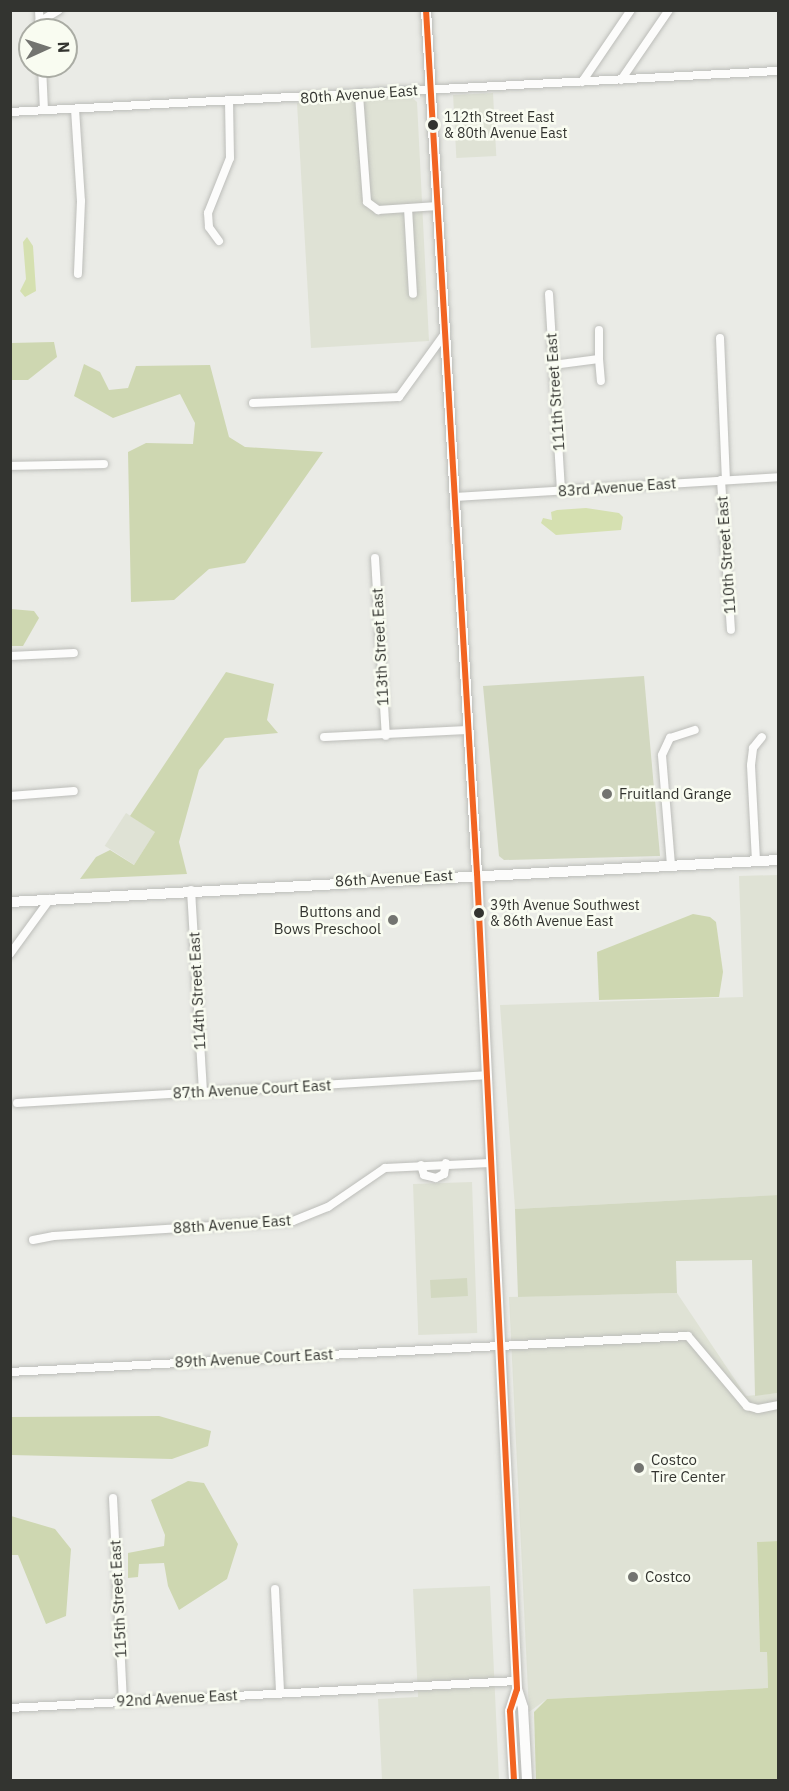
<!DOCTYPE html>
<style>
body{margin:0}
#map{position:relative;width:789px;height:1791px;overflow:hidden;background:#eaebe6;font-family:"IBM Plex Sans",sans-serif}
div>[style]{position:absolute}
.built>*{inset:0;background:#dfe2d5;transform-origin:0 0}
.green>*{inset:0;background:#d2d8c0;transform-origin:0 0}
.forest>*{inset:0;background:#ced7b1}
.water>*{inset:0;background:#d5e0b0}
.roads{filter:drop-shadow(0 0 2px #bcbdb9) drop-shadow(0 0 2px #bcbdb9)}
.street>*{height:8px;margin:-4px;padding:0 4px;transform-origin:4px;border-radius:4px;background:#fcfcfb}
.secondary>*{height:10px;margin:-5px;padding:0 5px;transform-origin:5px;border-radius:5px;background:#fcfcfb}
.bus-1>*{height:6px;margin:-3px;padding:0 3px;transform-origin:3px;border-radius:3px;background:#f26522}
.dots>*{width:16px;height:16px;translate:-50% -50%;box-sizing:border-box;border:3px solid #f9fcf1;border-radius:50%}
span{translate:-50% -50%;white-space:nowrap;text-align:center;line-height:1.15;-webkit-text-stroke:5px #f9fcf1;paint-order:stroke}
.bus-label{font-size:14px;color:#333430}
.left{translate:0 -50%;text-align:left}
.street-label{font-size:15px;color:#333430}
.poi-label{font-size:15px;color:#333430}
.right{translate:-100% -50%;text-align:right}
.frame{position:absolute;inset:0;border:12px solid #333430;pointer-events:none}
.north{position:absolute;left:18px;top:18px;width:60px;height:60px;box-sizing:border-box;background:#f9fcf1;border:2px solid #aaaca4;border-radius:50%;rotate:87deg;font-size:16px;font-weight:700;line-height:24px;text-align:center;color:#333430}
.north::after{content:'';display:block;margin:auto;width:21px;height:27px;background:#737470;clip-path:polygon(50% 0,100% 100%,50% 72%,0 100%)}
</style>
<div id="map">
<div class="built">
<i style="left:493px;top:93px;width:63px;height:40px;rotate:87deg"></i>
<i style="clip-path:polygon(410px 96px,417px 102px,429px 341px,311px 348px,297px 103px)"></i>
<i style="left:126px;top:813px;width:35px;height:39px;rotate:33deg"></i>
<i style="clip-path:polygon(778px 875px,778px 1195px,515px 1209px,500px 1005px,743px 997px,739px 876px)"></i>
<i style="left:472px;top:1182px;width:151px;height:59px;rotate:88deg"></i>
<i style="clip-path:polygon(677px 1293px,746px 1396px,778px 1393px,778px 1541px,757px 1542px,760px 1651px,767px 1652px,768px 1688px,547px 1699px,529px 1712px,509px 1297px)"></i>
<i style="clip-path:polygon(490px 1586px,499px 1780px,382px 1780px,378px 1699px,418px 1697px,413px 1589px)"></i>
</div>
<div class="green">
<i style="clip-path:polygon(644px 676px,660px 856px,504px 860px,499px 856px,483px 686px)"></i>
<i style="clip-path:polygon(778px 1195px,778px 1393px,755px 1396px,752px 1260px,676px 1261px,677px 1293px,518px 1297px,515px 1209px)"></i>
<i style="left:467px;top:1278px;width:18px;height:37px;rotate:87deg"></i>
</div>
<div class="forest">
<i style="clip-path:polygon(54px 342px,57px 357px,28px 380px,11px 380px,11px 343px)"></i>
<i style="clip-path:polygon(84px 364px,100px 372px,109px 390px,128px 388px,136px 366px,210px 365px,229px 437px,245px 447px,323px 452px,245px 563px,209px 569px,174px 600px,131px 602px,128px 452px,146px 443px,193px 444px,195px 423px,180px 394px,113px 418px,74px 396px)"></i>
<i style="clip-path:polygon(11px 609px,34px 611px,39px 618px,23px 646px,11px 646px)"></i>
<i style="clip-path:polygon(226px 672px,274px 684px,267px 720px,278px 733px,225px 738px,199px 770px,179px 842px,187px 874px,80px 879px,96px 857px,110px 850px,134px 865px,155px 832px,130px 816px)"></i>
<i style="clip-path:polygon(693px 914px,710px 917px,716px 922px,723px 972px,719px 997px,599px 1000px,597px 952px)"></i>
<i style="clip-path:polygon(159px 1416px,211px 1431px,208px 1446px,172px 1459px,11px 1455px,11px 1417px)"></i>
<i style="clip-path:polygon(188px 1481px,204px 1483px,238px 1544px,227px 1579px,179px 1610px,168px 1586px,164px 1563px,139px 1564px,138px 1577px,128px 1578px,128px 1553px,164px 1546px,165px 1535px,151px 1500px)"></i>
<i style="clip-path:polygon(11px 1516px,55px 1529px,71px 1549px,66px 1616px,46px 1624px,18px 1555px,11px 1555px)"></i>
<i style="clip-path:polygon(778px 1541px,778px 1780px,536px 1780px,534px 1712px,547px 1699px,768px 1688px,767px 1652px,760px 1652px,757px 1542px)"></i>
</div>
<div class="water">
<i style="clip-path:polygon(27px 237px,33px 246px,36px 291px,25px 297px,20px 291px,26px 279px,23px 242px)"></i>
<i style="clip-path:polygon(586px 508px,619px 513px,623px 517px,621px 530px,556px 535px,541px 523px,543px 518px,552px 520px,551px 512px,557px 510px)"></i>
</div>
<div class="roads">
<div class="street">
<i style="left:39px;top:10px;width:20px;rotate:87deg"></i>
<i style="left:39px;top:22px;width:23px;rotate:-31deg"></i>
<i style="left:42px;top:66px;width:44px;rotate:87.4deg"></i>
<i style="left:621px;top:80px;width:85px;rotate:-55.6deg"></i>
<i style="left:582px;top:82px;width:87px;rotate:-55.8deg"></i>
<i style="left:359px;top:95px;width:107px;rotate:85.7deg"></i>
<i style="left:367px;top:202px;width:14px;rotate:36deg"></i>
<i style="left:378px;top:210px;width:60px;rotate:-3.8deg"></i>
<i style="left:75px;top:109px;width:92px;rotate:86.3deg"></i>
<i style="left:81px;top:201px;width:73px;rotate:92.4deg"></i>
<i style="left:10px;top:112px;width:769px;rotate:-3.06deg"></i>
<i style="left:408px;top:208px;width:86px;rotate:86.7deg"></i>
<i style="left:219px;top:241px;width:17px;rotate:-126deg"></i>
<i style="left:209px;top:227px;width:14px;rotate:-94deg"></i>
<i style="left:208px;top:213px;width:59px;rotate:-68.2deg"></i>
<i style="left:230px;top:158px;width:56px;rotate:-91deg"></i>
<i style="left:549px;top:294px;width:197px;rotate:86.5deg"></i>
<i style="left:720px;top:338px;width:142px;rotate:87.6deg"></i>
<i style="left:599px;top:359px;width:29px;rotate:-90deg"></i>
<i style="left:553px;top:365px;width:46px;rotate:-7.4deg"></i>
<i style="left:599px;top:359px;width:22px;rotate:85deg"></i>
<i style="left:253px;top:403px;width:146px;rotate:-2.4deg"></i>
<i style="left:399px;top:397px;width:80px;rotate:-54.1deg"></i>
<i style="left:10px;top:466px;width:94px;rotate:-1.2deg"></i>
<i style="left:721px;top:480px;width:150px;rotate:86.2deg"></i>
<i style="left:455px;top:497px;width:324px;rotate:-3.5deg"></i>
<i style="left:375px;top:558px;width:178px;rotate:86.5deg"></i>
<i style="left:10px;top:656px;width:64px;rotate:-2.7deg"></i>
<i style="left:324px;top:737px;width:144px;rotate:-2.8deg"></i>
<i style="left:10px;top:796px;width:64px;rotate:-4.5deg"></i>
<i style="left:756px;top:861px;width:96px;rotate:-93deg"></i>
<i style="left:751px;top:765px;width:17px;rotate:-83deg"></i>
<i style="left:753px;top:748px;width:14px;rotate:-51deg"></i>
<i style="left:671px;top:865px;width:110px;rotate:-94.7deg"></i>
<i style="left:662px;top:755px;width:19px;rotate:-65deg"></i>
<i style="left:670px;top:738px;width:26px;rotate:-18deg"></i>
<i style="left:191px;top:890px;width:202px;rotate:86.6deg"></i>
<i style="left:10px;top:954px;width:68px;rotate:-54deg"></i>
<i style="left:17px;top:1103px;width:470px;rotate:-3.4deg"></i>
<i style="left:421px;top:1165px;width:10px;rotate:73deg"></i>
<i style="left:424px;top:1175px;width:12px;rotate:14deg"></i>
<i style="left:436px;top:1178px;width:9px;rotate:-27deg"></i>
<i style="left:444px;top:1174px;width:11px;rotate:-80deg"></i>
<i style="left:33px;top:1240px;width:21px;rotate:-11deg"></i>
<i style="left:54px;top:1236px;width:239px;rotate:-3.6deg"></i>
<i style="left:293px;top:1221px;width:38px;rotate:-22deg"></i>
<i style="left:328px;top:1207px;width:69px;rotate:-34.4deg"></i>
<i style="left:385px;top:1168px;width:105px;rotate:-2.7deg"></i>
<i style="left:10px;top:1372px;width:679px;rotate:-3.04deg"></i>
<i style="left:688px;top:1336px;width:92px;rotate:49.9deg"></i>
<i style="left:747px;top:1406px;width:11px;rotate:15deg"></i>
<i style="left:758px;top:1409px;width:20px;rotate:-11deg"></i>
<i style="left:113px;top:1498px;width:203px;rotate:87.2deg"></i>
<i style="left:275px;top:1589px;width:103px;rotate:87.2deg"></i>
<i style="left:10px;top:1708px;width:507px;rotate:-3.05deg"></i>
</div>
<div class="secondary">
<i style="left:426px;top:10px;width:865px;rotate:86.62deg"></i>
<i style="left:477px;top:873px;width:817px;rotate:87.19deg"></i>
<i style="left:517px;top:1689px;width:20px;rotate:72deg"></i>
<i style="left:523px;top:1708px;width:72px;rotate:86.8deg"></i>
<i style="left:10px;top:902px;width:769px;rotate:-3.13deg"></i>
<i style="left:514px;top:1780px;width:69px;rotate:-93.3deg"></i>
<i style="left:510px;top:1711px;width:23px;rotate:-72deg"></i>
</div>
</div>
<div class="bus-1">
<i style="left:426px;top:10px;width:865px;rotate:86.62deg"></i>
<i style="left:477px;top:873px;width:817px;rotate:87.19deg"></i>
<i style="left:517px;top:1689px;width:23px;rotate:108deg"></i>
<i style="left:510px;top:1711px;width:69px;rotate:86.7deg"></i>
</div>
<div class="dots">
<i style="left:433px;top:125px;background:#333430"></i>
<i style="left:607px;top:794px;background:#737470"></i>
<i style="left:479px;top:913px;background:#333430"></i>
<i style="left:393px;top:920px;background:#737470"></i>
<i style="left:639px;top:1468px;background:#737470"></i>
<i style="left:633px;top:1577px;background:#737470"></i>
</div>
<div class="bus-label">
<span class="left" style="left:444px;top:125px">112th Street East<br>&amp; 80th Avenue East</span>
<span class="left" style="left:490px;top:913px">39th Avenue Southwest<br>&amp; 86th Avenue East</span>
</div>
<div class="street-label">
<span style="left:359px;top:94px;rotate:-4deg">80th Avenue East</span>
<span style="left:555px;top:392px;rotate:-94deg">111th Street East</span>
<span style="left:617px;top:487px;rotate:-4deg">83rd Avenue East</span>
<span style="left:726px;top:555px;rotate:-94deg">110th Street East</span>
<span style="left:380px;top:647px;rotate:-93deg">113th Street East</span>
<span style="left:394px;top:878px;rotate:-3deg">86th Avenue East</span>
<span style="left:197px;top:991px;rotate:-93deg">114th Street East</span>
<span style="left:252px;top:1089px;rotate:-3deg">87th Avenue Court East</span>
<span style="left:232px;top:1224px;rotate:-4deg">88th Avenue East</span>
<span style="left:254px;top:1358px;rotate:-3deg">89th Avenue Court East</span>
<span style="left:118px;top:1599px;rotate:-93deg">115th Street East</span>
<span style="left:177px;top:1698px;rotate:-3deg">92nd Avenue East</span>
</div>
<div class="poi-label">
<span class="left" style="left:619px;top:794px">Fruitland Grange</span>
<span class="right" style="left:381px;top:920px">Buttons and<br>Bows Preschool</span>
<span class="left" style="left:651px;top:1468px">Costco<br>Tire Center</span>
<span class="left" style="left:645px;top:1577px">Costco</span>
</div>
<div class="frame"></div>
<div class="north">N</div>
</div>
